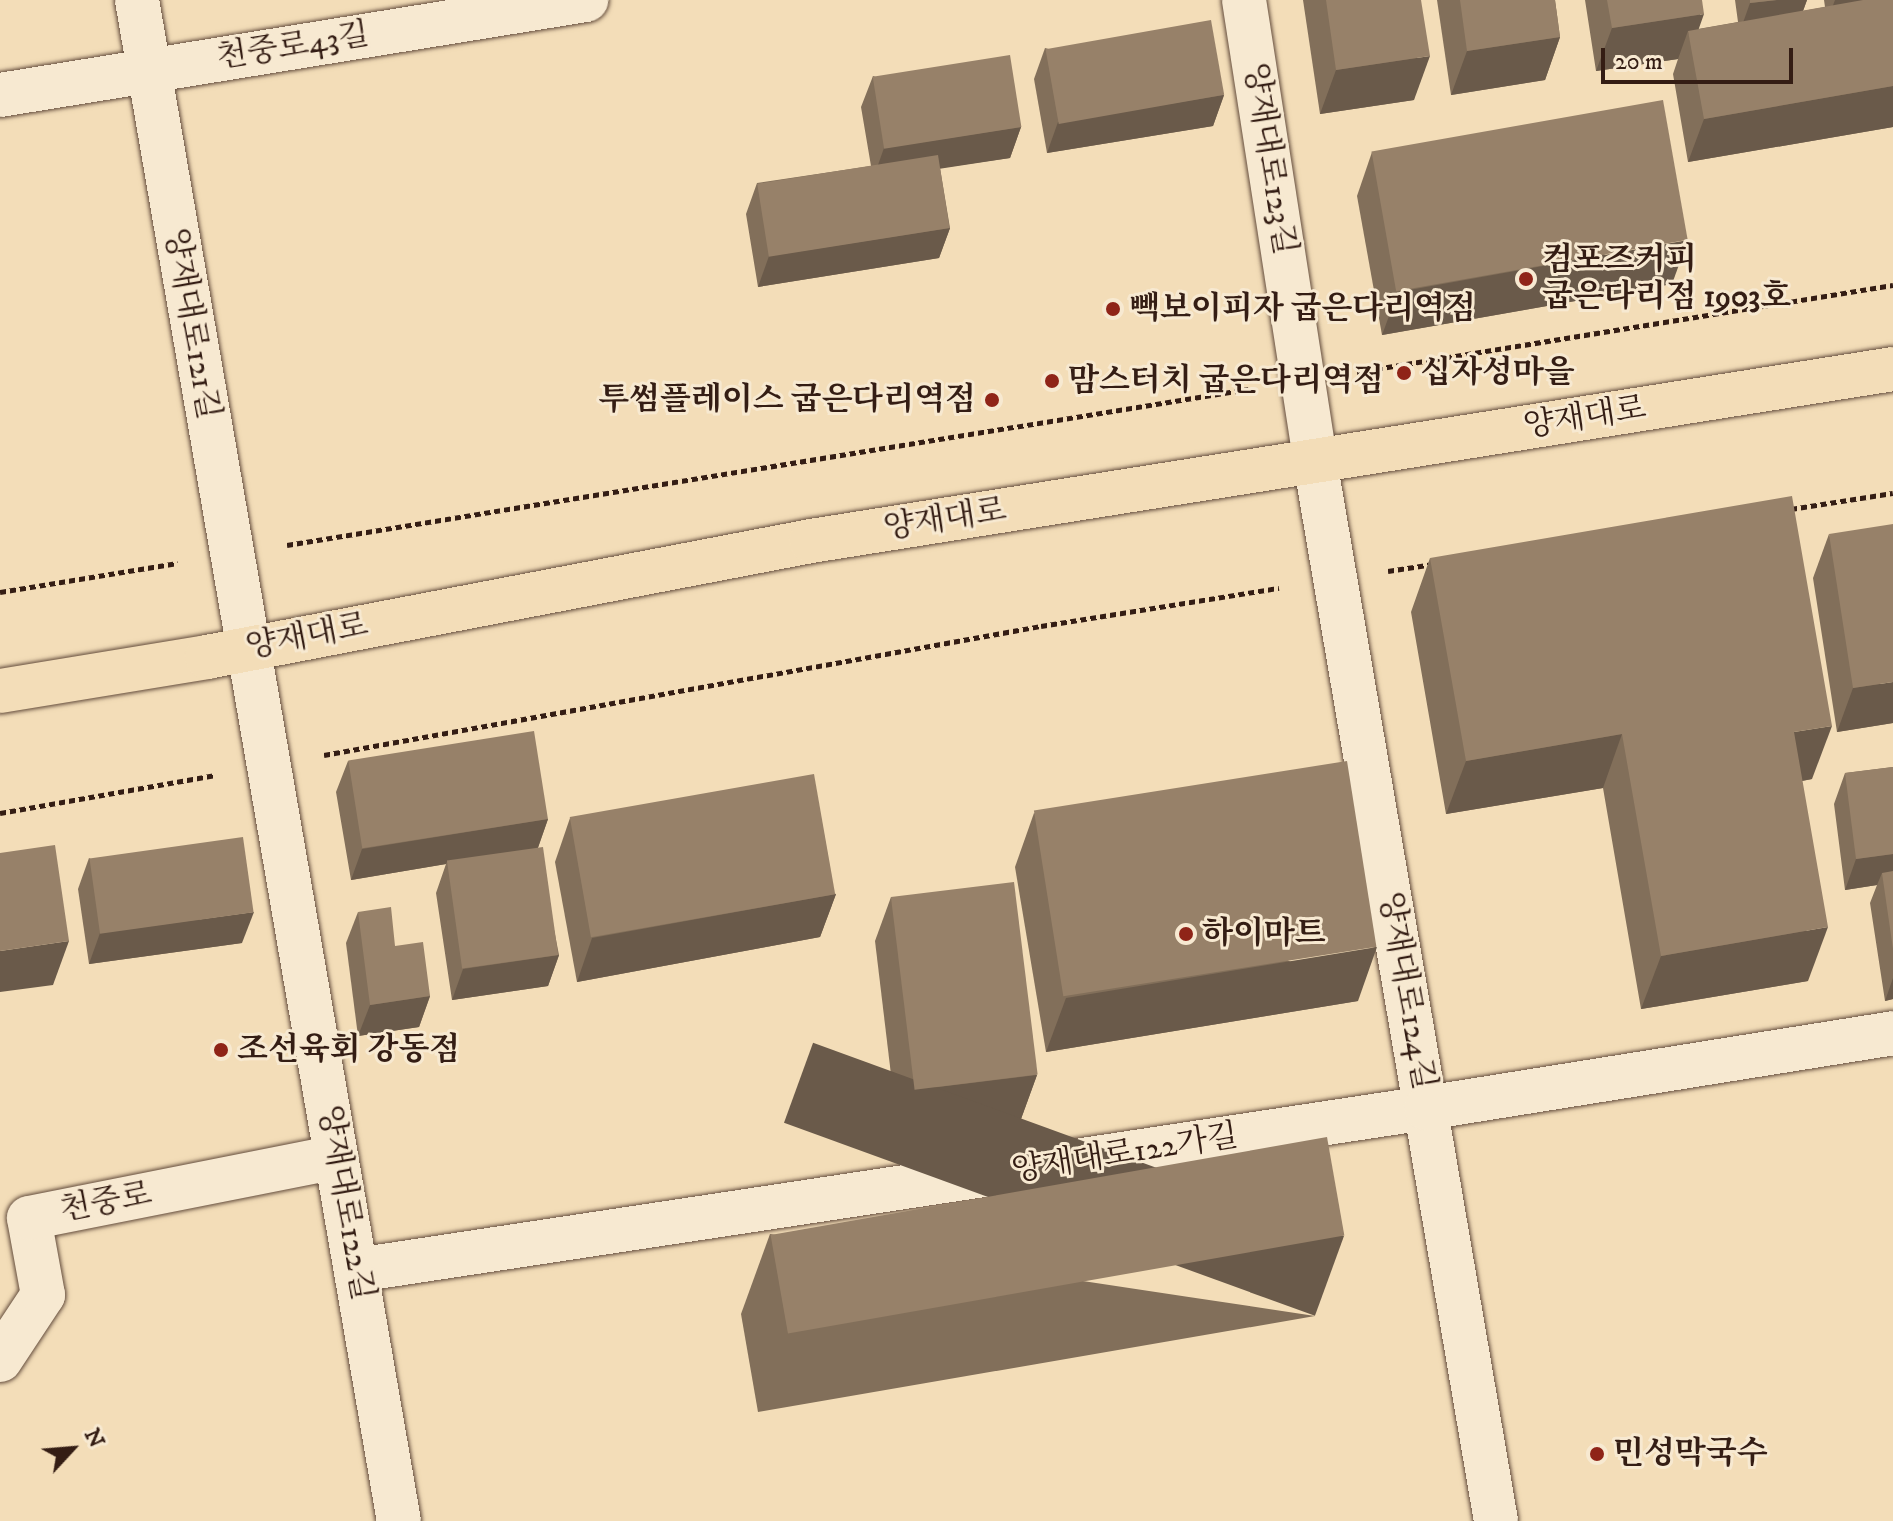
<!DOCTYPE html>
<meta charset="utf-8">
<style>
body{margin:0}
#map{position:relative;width:1893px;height:1521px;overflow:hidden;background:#f3ddb8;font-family:"IM FELL DW Pica","Noto Serif KR",serif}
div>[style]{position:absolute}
.path>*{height:5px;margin-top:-2.5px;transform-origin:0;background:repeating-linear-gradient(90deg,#341d14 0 6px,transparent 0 10px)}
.roads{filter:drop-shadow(0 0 2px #644d3d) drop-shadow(0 0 2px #644d3d)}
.minor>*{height:44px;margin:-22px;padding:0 22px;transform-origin:22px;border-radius:22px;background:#f7e9d1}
.major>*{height:44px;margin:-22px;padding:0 22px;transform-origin:22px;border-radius:22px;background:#f3ddb8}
.wall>*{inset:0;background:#826f5a}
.shaded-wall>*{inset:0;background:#6a5a4a;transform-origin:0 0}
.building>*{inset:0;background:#978169;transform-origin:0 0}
.dots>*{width:22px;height:22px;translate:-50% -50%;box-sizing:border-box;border:4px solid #f7e9d1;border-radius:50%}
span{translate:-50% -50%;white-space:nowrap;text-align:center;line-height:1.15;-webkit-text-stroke:6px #f7e9d1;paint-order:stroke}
.street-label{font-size:32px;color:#341d14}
.poi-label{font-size:32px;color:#341d14;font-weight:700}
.left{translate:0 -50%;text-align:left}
.right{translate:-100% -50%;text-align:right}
.north{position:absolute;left:32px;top:1409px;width:80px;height:80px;-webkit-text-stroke:6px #f7e9d1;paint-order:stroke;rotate:64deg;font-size:22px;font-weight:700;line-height:32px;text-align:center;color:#341d14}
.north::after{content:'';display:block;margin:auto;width:28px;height:36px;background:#341d14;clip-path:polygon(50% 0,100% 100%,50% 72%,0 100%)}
.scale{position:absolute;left:1601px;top:48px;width:192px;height:36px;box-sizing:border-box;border:4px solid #341d14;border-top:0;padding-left:10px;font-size:24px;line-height:28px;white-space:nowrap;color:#341d14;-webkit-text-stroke:6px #f7e9d1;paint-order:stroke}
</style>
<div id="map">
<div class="path">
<i style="left:1357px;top:372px;width:543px;rotate:-9.22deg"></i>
<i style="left:1791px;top:509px;width:103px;rotate:-8.9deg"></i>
<i style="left:287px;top:545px;width:974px;rotate:-9.22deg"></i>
<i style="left:1388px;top:571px;width:46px;rotate:-8.8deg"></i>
<i style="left:0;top:592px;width:180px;rotate:-9.3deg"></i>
<i style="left:324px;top:755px;width:729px;rotate:-10.2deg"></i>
<i style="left:1041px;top:626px;width:241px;rotate:-9.1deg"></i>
<i style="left:0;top:813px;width:219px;rotate:-10deg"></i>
</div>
<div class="roads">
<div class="minor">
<i style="left:137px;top:0;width:1543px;rotate:80.23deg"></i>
<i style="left:1244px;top:0;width:466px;rotate:81.2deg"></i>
<i style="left:1315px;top:461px;width:1075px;rotate:80.31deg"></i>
<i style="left:0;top:95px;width:594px;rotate:-9.21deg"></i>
<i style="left:357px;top:1270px;width:1081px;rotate:-8.62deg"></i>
<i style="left:1426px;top:1108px;width:473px;rotate:-9.1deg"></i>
<i style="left:0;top:1360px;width:78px;rotate:-56.5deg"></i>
<i style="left:43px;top:1295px;width:78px;rotate:-100.3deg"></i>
<i style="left:29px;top:1218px;width:313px;rotate:-11.2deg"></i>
</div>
<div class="major">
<i style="left:0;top:691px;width:210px;rotate:-9.3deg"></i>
<i style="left:207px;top:657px;width:615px;rotate:-10.87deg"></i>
<i style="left:811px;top:541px;width:1096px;rotate:-9.03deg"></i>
</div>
</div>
<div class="wall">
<i style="clip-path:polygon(1303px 0,1421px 0,1414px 100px,1320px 114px)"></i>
<i style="clip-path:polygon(1437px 0,1555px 0,1560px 37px,1545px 80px,1451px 95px)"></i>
<i style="clip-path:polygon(1585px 0,1702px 0,1698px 29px,1738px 22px,1735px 0,1807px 0,1803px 11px,1825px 7px,1824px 0,1893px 0,1893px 127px,1688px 162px,1673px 74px,1678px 59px,1596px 71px)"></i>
<i style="clip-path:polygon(1045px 48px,1224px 95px,1213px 126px,1047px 153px,1034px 79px)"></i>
<i style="clip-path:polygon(873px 76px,1021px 127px,1010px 158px,940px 168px,950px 228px,939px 258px,758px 287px,746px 214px,757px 183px,871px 166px,861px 107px)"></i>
<i style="clip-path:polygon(1372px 152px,1672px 284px,1382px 335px,1357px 196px)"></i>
<i style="clip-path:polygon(1829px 534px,1893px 723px,1837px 732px,1813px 578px)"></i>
<i style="clip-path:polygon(1430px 558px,1812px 779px,1802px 781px,1808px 981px,1641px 1009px,1603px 788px,1446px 814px,1411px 612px)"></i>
<i style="clip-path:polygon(348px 761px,548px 819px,538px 848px,559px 955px,548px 986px,452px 1000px,436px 893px,446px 864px,351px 880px,336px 792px)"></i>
<i style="clip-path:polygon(1893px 767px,1893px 999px,1885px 1001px,1870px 903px,1877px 885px,1845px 890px,1834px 804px,1845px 773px)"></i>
<i style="clip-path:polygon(1034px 813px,1358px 1001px,1046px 1052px,1015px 867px)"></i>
<i style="clip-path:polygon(570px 818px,836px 894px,820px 937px,577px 982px,555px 862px)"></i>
<i style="clip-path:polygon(89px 858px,242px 943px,89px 964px,78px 889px)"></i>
<i style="clip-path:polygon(891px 897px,1037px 1075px,1021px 1119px,898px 1133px,875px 941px)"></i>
<i style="clip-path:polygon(358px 912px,395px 946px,430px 996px,419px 1027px,358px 1036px,346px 943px)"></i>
<i style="clip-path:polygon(770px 1234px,1315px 1316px,758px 1412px,741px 1314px)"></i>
</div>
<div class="shaded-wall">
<i style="clip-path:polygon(1777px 0,1807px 0,1797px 27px,1739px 34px,1750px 3px)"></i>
<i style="clip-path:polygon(1835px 0,1893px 0,1827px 21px)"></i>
<i style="clip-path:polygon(1704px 14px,1692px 48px,1688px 31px,1678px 59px,1596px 71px,1612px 28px)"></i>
<i style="clip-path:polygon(1560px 37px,1545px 80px,1451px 95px,1467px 51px)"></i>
<i style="clip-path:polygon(1430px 56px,1414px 100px,1320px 114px,1336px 70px)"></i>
<i style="clip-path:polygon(1893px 86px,1893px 127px,1688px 162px,1704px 119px)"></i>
<i style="clip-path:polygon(1224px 95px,1213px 126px,1047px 153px,1058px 122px)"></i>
<i style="clip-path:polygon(1021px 127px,1010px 158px,873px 179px,884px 148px)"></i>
<i style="clip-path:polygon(950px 228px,939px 258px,758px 287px,769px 256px)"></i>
<i style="clip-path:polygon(1688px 240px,1672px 284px,1382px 335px,1398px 292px)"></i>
<i style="clip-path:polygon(1893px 682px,1893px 723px,1837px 732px,1853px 688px)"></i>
<i style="clip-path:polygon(1832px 726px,1812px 779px,1774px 786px,1794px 732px)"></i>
<i style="clip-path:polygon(1622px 734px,1603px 788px,1446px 814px,1466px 761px)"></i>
<i style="clip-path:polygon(548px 819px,537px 850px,447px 862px,446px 864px,351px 880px,362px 849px)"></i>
<i style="clip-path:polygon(1893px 854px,1893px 883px,1882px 873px,1877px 885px,1845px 890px,1856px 859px)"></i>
<i style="clip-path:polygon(836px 894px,820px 937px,577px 982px,592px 938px)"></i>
<i style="clip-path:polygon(254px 912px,242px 943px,89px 964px,100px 933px)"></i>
<i style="clip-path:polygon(1828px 927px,1808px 981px,1641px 1009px,1661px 956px)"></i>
<i style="clip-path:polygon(69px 941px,53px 985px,0 992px,0 951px)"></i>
<i style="clip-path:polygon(1377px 947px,1358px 1001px,1046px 1052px,1066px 998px)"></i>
<i style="clip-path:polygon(559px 955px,548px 986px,452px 1000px,463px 969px)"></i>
<i style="clip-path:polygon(1893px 978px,1893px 999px,1885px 1001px)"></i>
<i style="clip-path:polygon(430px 996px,419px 1027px,358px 1036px,370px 1005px)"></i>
<i style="clip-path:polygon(1037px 1075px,1021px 1119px,898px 1133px,914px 1090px)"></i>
<i style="left:1344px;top:1236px;width:85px;height:565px;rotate:110deg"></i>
</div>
<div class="building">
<i style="clip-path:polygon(1326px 0,1421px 0,1430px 56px,1336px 70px)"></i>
<i style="clip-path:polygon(1460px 0,1555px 0,1560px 37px,1467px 51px)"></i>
<i style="clip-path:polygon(1607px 0,1702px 0,1704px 14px,1612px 28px)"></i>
<i style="clip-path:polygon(1750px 0,1777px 0,1750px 3px)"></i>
<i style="clip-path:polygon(1863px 0,1893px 0,1893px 86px,1704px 119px,1688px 31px)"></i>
<i style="left:1211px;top:20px;width:76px;height:168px;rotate:80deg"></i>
<i style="left:1010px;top:55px;width:73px;height:139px;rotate:81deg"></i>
<i style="left:1663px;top:100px;width:142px;height:296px;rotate:80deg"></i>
<i style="left:938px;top:155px;width:74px;height:183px;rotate:81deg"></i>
<i style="clip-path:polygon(1792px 496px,1832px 726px,1794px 732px,1828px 927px,1661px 956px,1622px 734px,1466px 761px,1430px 558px)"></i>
<i style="clip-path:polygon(1893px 524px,1893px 682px,1853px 688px,1829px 534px)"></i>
<i style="left:534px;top:731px;width:89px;height:188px;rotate:81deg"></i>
<i style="left:1347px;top:761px;width:188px;height:317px;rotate:81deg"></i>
<i style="clip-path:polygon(1893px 767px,1893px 854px,1856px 859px,1845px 773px)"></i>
<i style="left:814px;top:774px;width:122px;height:248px;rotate:80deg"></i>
<i style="left:243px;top:837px;width:76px;height:155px;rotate:82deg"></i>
<i style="clip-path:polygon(55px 845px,69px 941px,0 951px,0 853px)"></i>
<i style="left:543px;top:847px;width:109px;height:97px;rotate:82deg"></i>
<i style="clip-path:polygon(1893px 871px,1893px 949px,1882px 873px)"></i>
<i style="left:1014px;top:882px;width:194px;height:124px;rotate:83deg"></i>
<i style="clip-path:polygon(391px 907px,395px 946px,423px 942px,430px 996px,370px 1005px,358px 912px)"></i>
<i style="left:1327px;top:1137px;width:100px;height:565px;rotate:80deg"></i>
</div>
<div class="dots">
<i style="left:1526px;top:279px;background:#8f2418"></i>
<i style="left:1113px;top:309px;background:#8f2418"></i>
<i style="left:1404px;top:373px;background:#8f2418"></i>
<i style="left:1052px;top:381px;background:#8f2418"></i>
<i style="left:992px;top:400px;background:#8f2418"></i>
<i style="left:1186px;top:934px;background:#8f2418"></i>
<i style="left:221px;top:1050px;background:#8f2418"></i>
<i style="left:1597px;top:1454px;background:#8f2418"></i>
</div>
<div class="street-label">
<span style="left:293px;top:47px;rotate:-9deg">천중로43길</span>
<span style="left:1269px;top:159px;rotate:81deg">양재대로123길</span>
<span style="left:191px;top:324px;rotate:80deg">양재대로121길</span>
<span style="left:1585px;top:418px;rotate:-9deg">양재대로</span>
<span style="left:945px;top:520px;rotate:-9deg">양재대로</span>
<span style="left:307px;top:637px;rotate:-11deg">양재대로</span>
<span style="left:1406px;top:991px;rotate:80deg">양재대로124길</span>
<span style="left:1125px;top:1154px;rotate:-9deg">양재대로122가길</span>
<span style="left:106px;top:1203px;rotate:-11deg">천중로</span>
<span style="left:345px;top:1203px;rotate:80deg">양재대로122길</span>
</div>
<div class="poi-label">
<span class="left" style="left:1542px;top:279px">컴포즈커피<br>굽은다리점 1903호</span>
<span class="left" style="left:1129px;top:309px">빽보이피자 굽은다리역점</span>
<span class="left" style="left:1420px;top:373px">십자성마을</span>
<span class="left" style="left:1068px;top:381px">맘스터치 굽은다리역점</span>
<span class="right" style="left:976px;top:400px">투썸플레이스 굽은다리역점</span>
<span class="left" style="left:1202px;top:934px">하이마트</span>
<span class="left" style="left:237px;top:1050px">조선육회 강동점</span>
<span class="left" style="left:1613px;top:1454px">민성막국수</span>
</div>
<div class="north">N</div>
<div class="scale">20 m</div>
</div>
